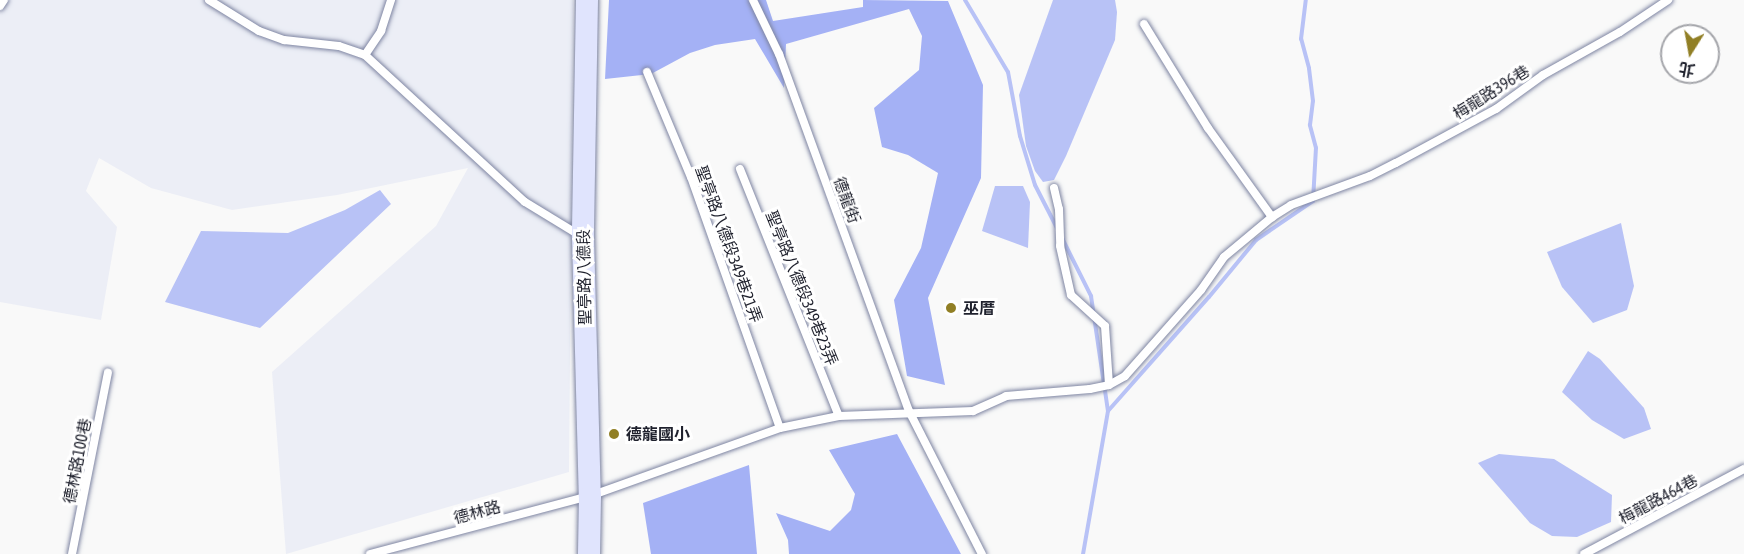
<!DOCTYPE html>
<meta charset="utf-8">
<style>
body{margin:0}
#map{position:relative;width:1744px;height:554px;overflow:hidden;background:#f9f9f9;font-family:"Asap Condensed","Noto Sans TC",sans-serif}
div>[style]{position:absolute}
.built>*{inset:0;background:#eceef6}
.forest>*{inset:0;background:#a4b1f5}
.water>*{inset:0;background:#b8c2f6}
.stream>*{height:4px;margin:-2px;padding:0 2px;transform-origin:2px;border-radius:2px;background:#b8c2f6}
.roads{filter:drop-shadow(0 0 2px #7e85a2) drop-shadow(0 0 2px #7e85a2)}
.lane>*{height:8px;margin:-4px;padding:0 4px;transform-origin:4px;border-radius:4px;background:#fff}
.secondary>*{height:22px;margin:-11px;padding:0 11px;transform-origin:11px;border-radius:11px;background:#e0e4fd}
.dots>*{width:16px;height:16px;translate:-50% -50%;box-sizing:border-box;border:3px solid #fff;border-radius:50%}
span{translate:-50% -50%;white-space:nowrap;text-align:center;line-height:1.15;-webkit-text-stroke:6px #fff;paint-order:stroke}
.street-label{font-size:16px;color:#1f212d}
.poi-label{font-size:16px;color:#1f212d;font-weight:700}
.left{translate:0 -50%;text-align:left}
.north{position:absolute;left:1660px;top:24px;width:60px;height:60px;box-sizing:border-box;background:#fff;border:2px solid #a5a6ab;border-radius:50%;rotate:191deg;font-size:16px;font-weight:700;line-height:24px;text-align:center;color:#1f212d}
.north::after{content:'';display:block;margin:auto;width:21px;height:27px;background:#917f25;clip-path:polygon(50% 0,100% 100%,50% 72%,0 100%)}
</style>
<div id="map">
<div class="built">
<i style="clip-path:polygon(0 0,573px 0,569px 472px,286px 554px,272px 372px,436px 226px,468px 168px,337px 195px,232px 210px,151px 188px,99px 158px,86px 191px,117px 227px,101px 320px,0 302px)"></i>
</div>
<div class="forest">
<i style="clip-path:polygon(609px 0,766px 0,773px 21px,863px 7px,863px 0,948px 1px,983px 85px,981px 178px,928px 298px,945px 385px,907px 376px,894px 300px,921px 248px,938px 173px,908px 155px,882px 147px,874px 108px,919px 70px,922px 36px,909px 9px,786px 44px,784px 88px,755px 39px,715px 45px,690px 53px,651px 74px,605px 79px)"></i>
<i style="clip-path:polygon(897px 434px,961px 554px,789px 554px,788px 540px,776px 513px,830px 531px,851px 510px,855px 494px,829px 450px)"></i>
<i style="clip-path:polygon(749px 465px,757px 554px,651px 554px,643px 503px)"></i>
</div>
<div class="water">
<i style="clip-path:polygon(1053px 0,1115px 0,1117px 12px,1115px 40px,1066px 156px,1054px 180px,1043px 182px,1035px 171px,1026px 146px,1019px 95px)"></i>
<i style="clip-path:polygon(995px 186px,1023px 186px,1030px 202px,1028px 248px,982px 231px)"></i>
<i style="clip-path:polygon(380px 190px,391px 204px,260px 328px,165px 302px,201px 231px,288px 233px,345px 210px)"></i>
<i style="clip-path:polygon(1621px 223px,1634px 286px,1627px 310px,1593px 323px,1562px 287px,1547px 252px)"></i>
<i style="clip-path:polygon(1588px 351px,1600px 359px,1644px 408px,1651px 429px,1624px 439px,1592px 420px,1562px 392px)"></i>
<i style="clip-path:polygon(1499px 454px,1554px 459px,1580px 475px,1612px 495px,1611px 522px,1577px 537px,1552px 536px,1530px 523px,1478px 463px)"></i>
</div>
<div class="stream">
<i style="left:965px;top:0;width:84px;rotate:59.2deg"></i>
<i style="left:1008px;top:72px;width:65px;rotate:79.4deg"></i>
<i style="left:1020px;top:136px;width:51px;rotate:73deg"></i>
<i style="left:1035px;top:185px;width:48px;rotate:62.9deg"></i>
<i style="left:1062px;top:238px;width:65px;rotate:63.4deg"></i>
<i style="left:1091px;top:296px;width:116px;rotate:81.6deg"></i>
<i style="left:1108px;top:411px;width:145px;rotate:99.9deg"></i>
<i style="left:1108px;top:411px;width:152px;rotate:-48.5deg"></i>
<i style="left:1209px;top:297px;width:74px;rotate:-50.5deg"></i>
<i style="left:1256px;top:240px;width:69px;rotate:-34.4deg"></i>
<i style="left:1313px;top:201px;width:53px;rotate:-86.8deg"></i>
<i style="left:1316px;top:148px;width:24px;rotate:-105deg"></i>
<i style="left:1310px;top:125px;width:24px;rotate:-83deg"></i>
<i style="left:1313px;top:101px;width:33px;rotate:-97deg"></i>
<i style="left:1309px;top:68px;width:30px;rotate:-105deg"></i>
<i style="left:1301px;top:39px;width:39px;rotate:-83deg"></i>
</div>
<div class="roads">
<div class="lane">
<i style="left:209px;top:0;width:59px;rotate:31.8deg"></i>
<i style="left:259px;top:31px;width:27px;rotate:20deg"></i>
<i style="left:284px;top:40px;width:55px;rotate:6.2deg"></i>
<i style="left:339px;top:46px;width:28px;rotate:19deg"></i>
<i style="left:365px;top:55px;width:217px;rotate:42.6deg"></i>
<i style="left:525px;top:202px;width:63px;rotate:31.4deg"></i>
<i style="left:753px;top:0;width:60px;rotate:64.3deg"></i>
<i style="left:779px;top:54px;width:380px;rotate:70deg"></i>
<i style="left:909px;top:411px;width:161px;rotate:63deg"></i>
<i style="left:0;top:6px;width:7px;rotate:-56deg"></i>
<i style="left:1144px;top:24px;width:122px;rotate:58.4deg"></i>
<i style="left:1208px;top:128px;width:110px;rotate:54.3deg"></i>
<i style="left:365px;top:55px;width:29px;rotate:-56deg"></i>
<i style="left:381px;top:31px;width:33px;rotate:-72deg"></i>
<i style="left:647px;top:72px;width:114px;rotate:67.3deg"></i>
<i style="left:691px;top:177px;width:266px;rotate:70.5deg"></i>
<i style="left:740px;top:169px;width:266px;rotate:68.2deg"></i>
<i style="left:1054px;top:188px;width:22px;rotate:77deg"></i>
<i style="left:1059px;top:209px;width:37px;rotate:88deg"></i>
<i style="left:1060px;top:246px;width:50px;rotate:77.3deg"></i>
<i style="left:1071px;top:295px;width:46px;rotate:42.4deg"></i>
<i style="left:1105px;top:326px;width:59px;rotate:86.1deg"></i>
<i style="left:1109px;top:385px;width:18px;rotate:-29deg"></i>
<i style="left:1125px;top:376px;width:115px;rotate:-48.5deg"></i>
<i style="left:1201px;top:290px;width:40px;rotate:-55.1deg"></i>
<i style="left:1224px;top:257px;width:62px;rotate:-39.8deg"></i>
<i style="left:1272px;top:217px;width:22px;rotate:-32deg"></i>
<i style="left:1291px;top:205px;width:84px;rotate:-20.2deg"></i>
<i style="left:1370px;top:176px;width:29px;rotate:-27deg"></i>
<i style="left:1396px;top:163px;width:114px;rotate:-28.4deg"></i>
<i style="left:1496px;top:109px;width:58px;rotate:-35.9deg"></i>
<i style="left:1543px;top:75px;width:88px;rotate:-29.2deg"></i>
<i style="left:1620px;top:32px;width:58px;rotate:-33.7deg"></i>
<i style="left:72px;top:554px;width:185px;rotate:-78.8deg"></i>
<i style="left:370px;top:554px;width:228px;rotate:-14.8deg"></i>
<i style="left:590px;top:496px;width:202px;rotate:-19.7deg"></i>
<i style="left:780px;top:428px;width:60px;rotate:-11.5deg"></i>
<i style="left:839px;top:416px;width:134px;rotate:-2.1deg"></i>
<i style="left:973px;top:411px;width:36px;rotate:-24deg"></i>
<i style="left:1006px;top:396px;width:84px;rotate:-4.8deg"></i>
<i style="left:1090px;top:389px;width:19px;rotate:-12deg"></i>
<i style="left:1584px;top:554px;width:181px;rotate:-28deg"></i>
</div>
<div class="secondary">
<i style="left:587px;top:0;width:237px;rotate:91deg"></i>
<i style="left:583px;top:237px;width:259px;rotate:88.5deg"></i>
<i style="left:590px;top:496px;width:58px;rotate:91deg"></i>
</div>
</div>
<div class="dots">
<i style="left:951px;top:308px;background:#917f25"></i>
<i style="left:614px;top:434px;background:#917f25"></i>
</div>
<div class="street-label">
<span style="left:1491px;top:92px;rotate:-32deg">梅龍路396巷</span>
<span style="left:847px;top:200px;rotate:70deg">德龍街</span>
<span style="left:729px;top:244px;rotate:70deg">聖亭路八德段349巷21弄</span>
<span style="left:584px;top:277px;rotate:-91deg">聖亭路八德段</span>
<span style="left:802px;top:288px;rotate:68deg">聖亭路八德段349巷23弄</span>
<span style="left:77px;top:461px;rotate:-79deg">德林路100巷</span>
<span style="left:1658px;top:499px;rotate:-28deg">梅龍路464巷</span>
<span style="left:477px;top:512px;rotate:-15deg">德林路</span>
</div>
<div class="poi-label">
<span class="left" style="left:963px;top:308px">巫厝</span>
<span class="left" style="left:626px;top:434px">德龍國小</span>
</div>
<div class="north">北</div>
</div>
